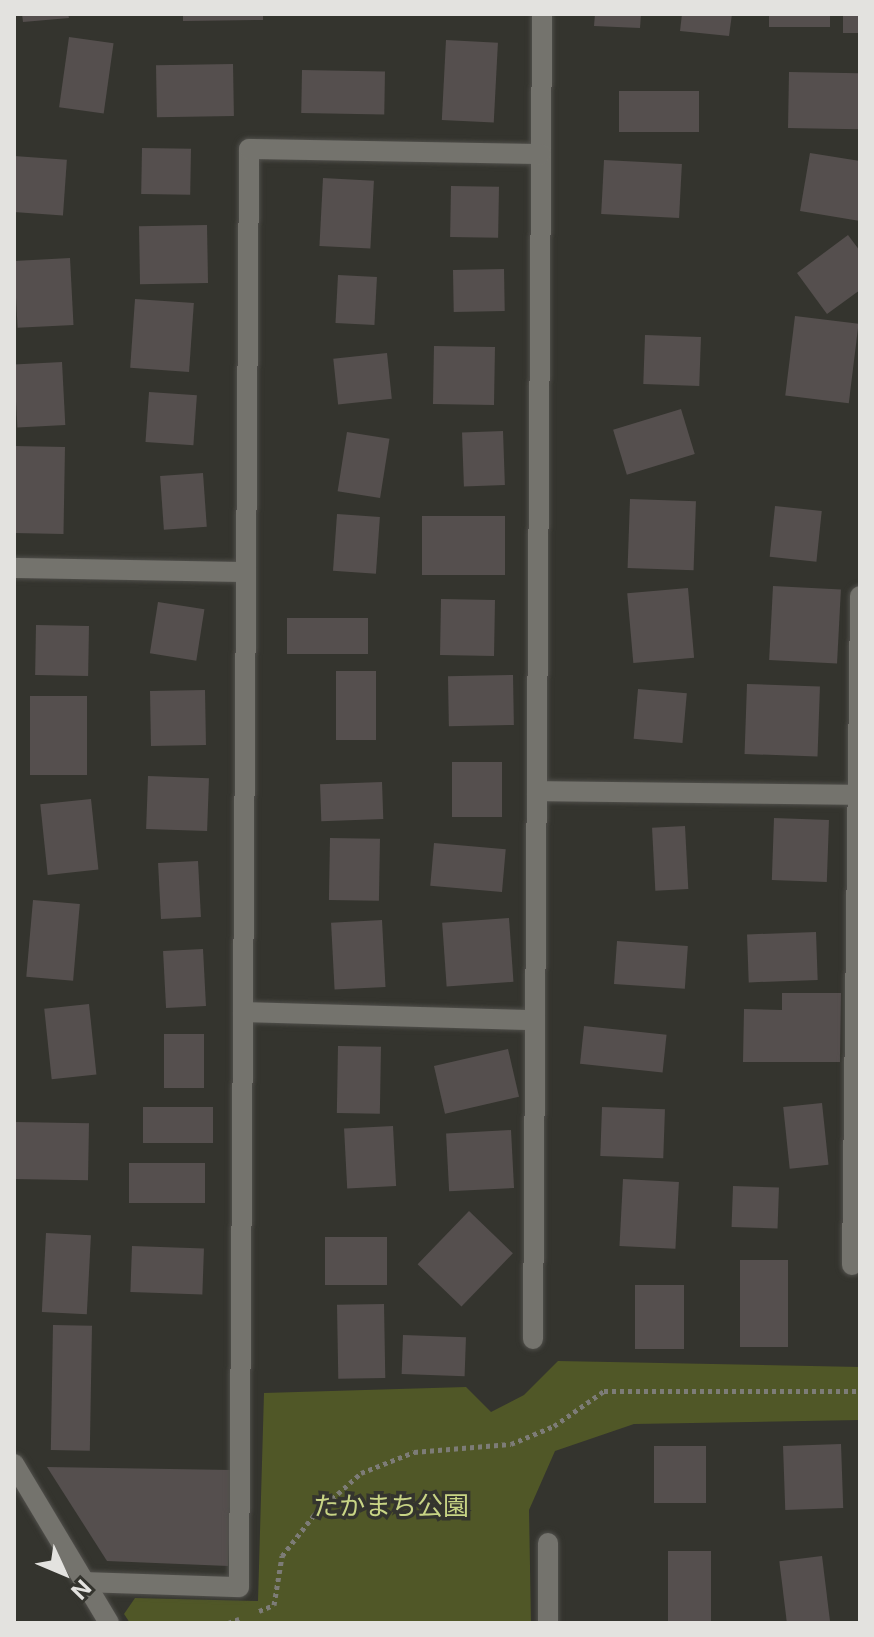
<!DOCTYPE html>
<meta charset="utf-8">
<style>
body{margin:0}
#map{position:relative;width:874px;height:1637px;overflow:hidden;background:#34342e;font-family:Inter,"Noto Sans JP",sans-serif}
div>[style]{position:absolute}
.green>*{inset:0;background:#505727}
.building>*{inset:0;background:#554f4e;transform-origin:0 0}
.path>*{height:5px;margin-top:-2.5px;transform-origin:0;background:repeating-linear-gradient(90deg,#7d7c77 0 4px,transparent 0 8px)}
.roads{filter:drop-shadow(0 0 2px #504f4b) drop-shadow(0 0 2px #504f4b)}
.minor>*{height:20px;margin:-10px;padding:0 10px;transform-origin:10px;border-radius:10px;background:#74736d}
span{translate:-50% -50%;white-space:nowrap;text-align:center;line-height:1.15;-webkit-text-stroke:7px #34342e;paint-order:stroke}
.park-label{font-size:26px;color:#c8d485}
.frame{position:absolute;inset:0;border:16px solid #e3e2df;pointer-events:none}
.north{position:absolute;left:24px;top:1533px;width:80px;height:80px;-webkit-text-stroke:6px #34342e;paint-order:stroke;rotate:134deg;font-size:22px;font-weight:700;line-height:32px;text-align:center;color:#e3e2df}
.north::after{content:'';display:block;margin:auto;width:28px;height:36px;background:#e3e2df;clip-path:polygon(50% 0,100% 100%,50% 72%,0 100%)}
</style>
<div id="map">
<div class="green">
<i style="clip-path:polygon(558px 1361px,860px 1367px,860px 1420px,634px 1424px,555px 1451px,529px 1510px,531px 1623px,130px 1623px,124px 1614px,135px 1598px,258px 1601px,264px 1393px,466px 1387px,491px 1412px,524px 1395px)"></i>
</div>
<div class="building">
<i style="clip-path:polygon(22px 14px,68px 14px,69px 18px,23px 22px)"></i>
<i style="clip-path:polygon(183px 14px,263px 14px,263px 20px,183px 21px)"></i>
<i style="clip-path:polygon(595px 14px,641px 14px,640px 28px,594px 26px)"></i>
<i style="clip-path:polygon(682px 14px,732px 14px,729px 36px,680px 31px)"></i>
<i style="left:769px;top:14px;width:61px;height:13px"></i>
<i style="left:843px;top:14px;width:17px;height:19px"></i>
<i style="left:69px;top:37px;width:45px;height:71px;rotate:8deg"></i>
<i style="left:446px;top:40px;width:52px;height:80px;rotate:3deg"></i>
<i style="left:233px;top:64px;width:52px;height:77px;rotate:89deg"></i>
<i style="left:302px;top:70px;width:83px;height:43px;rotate:1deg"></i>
<i style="left:789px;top:72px;width:70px;height:56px;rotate:1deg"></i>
<i style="left:619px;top:91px;width:80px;height:41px"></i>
<i style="left:142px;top:148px;width:49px;height:46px;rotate:1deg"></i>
<i style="clip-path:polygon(810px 153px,860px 161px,860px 221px,800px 211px)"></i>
<i style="left:14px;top:156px;width:53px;height:56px;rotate:4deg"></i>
<i style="left:604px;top:160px;width:78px;height:54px;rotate:3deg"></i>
<i style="left:323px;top:178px;width:51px;height:68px;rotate:3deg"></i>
<i style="left:451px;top:186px;width:48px;height:51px;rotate:1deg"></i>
<i style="left:207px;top:225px;width:58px;height:68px;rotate:89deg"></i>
<i style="clip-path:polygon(848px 235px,860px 251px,860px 290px,827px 314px,797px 273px)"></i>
<i style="left:70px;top:258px;width:67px;height:56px;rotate:87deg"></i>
<i style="left:504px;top:269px;width:42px;height:51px;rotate:89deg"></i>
<i style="left:338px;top:275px;width:39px;height:48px;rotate:3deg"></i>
<i style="left:135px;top:299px;width:59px;height:69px;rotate:4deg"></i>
<i style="left:795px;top:316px;width:64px;height:80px;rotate:7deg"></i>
<i style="left:645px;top:335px;width:56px;height:49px;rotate:2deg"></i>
<i style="left:434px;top:346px;width:61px;height:58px;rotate:1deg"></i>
<i style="left:387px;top:353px;width:46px;height:54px;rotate:84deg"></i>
<i style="left:62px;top:362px;width:63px;height:48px;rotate:87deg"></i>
<i style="left:149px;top:392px;width:48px;height:50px;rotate:4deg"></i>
<i style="left:681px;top:409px;width:47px;height:71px;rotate:73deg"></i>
<i style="left:503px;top:431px;width:54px;height:41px;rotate:88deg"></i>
<i style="left:347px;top:432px;width:43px;height:60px;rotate:9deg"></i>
<i style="left:14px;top:446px;width:51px;height:87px;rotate:1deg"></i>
<i style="left:203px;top:473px;width:54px;height:43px;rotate:86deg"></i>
<i style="left:630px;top:499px;width:66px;height:69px;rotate:2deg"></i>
<i style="left:775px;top:506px;width:47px;height:51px;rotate:6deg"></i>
<i style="left:337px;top:514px;width:43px;height:57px;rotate:4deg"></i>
<i style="left:422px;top:516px;width:83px;height:59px"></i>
<i style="left:773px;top:586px;width:68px;height:74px;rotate:3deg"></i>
<i style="left:688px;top:588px;width:70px;height:61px;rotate:85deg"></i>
<i style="left:441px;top:599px;width:54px;height:56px;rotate:1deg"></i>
<i style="left:158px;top:602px;width:47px;height:52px;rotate:9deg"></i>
<i style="left:368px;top:618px;width:36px;height:81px;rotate:90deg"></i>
<i style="left:36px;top:625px;width:53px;height:50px;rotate:1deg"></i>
<i style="left:336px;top:671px;width:40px;height:69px"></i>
<i style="left:513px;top:675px;width:50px;height:65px;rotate:89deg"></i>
<i style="left:747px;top:684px;width:73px;height:70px;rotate:2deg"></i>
<i style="left:638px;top:689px;width:49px;height:50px;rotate:5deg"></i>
<i style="left:205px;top:690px;width:55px;height:55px;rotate:89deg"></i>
<i style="left:87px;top:696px;width:79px;height:57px;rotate:90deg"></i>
<i style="left:452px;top:762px;width:50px;height:55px"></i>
<i style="left:148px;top:776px;width:61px;height:53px;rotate:2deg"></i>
<i style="left:382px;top:782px;width:37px;height:62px;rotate:88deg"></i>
<i style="left:91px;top:799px;width:71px;height:51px;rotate:84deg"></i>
<i style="left:774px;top:818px;width:55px;height:62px;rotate:2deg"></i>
<i style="left:685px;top:826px;width:63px;height:33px;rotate:87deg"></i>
<i style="left:330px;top:838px;width:50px;height:62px;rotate:1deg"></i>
<i style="left:434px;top:843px;width:72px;height:43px;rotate:5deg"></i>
<i style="left:198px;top:861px;width:56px;height:40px;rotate:87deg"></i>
<i style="left:33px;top:900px;width:47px;height:77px;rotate:5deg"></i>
<i style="left:509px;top:918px;width:64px;height:67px;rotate:86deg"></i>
<i style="left:382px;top:920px;width:67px;height:51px;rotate:87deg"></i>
<i style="left:816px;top:932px;width:48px;height:69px;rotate:88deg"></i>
<i style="left:617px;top:941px;width:71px;height:43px;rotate:4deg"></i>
<i style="left:203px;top:949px;width:57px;height:40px;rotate:87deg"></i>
<i style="clip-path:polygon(782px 993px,841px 993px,840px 1062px,743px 1062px,744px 1009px,782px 1010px)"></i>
<i style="left:89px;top:1004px;width:71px;height:45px;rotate:84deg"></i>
<i style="left:584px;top:1026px;width:83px;height:38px;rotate:6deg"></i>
<i style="left:164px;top:1034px;width:40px;height:54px"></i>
<i style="left:338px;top:1046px;width:43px;height:67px;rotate:1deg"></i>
<i style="left:508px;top:1049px;width:49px;height:76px;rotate:77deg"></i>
<i style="left:822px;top:1103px;width:62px;height:39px;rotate:84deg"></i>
<i style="left:213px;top:1107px;width:36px;height:70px;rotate:90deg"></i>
<i style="left:602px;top:1107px;width:63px;height:49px;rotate:2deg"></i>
<i style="left:14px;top:1122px;width:75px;height:57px;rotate:1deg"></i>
<i style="left:393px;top:1126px;width:60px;height:49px;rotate:87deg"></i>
<i style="left:511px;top:1130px;width:58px;height:65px;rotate:87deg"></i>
<i style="left:129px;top:1163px;width:76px;height:40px"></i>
<i style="left:623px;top:1179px;width:56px;height:67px;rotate:3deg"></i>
<i style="left:733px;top:1186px;width:46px;height:41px;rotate:2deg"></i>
<i style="left:469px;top:1211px;width:61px;height:74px;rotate:44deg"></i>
<i style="left:46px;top:1233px;width:45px;height:79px;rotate:3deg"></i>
<i style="left:325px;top:1237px;width:62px;height:48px"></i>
<i style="left:132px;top:1246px;width:72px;height:46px;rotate:2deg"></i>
<i style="left:740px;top:1260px;width:48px;height:87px"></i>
<i style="left:635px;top:1285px;width:49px;height:64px"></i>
<i style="left:384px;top:1304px;width:74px;height:47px;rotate:89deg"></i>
<i style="left:53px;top:1325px;width:39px;height:125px;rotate:1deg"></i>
<i style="left:403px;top:1335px;width:63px;height:39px;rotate:2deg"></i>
<i style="left:841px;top:1444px;width:64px;height:58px;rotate:88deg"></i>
<i style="left:654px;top:1446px;width:52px;height:57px"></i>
<i style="clip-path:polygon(47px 1467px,232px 1470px,228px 1566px,107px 1561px)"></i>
<i style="left:668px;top:1551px;width:43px;height:71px"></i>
<i style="left:822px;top:1556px;width:67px;height:43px;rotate:83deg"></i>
</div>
<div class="path">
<i style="left:259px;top:1611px;width:16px;rotate:-22deg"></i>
<i style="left:274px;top:1605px;width:50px;rotate:-80.7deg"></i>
<i style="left:282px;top:1556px;width:52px;rotate:-52deg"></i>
<i style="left:314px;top:1515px;width:63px;rotate:-41.8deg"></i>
<i style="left:361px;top:1473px;width:57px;rotate:-21.6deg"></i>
<i style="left:414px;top:1452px;width:97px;rotate:-4.7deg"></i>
<i style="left:511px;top:1444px;width:47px;rotate:-22.7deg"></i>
<i style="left:554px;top:1426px;width:61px;rotate:-35deg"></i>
<i style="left:604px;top:1391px;width:256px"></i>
<i style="left:228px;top:1623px;width:12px;rotate:-20deg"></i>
</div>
<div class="roads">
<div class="minor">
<i style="left:14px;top:568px;width:232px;rotate:1deg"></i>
<i style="left:537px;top:791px;width:323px;rotate:0.7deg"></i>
<i style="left:243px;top:1012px;width:292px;rotate:1.6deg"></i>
<i style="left:852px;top:1265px;width:669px;rotate:-89.31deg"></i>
<i style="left:533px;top:1339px;width:1325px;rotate:-89.61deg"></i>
<i style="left:14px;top:1464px;width:185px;rotate:59.1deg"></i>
<i style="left:548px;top:1543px;width:80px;rotate:90deg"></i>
<i style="left:85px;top:1582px;width:154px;rotate:1.9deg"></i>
<i style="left:239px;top:1587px;width:1438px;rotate:-89.6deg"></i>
<i style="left:249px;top:149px;width:292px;rotate:1deg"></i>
</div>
</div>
<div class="park-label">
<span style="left:391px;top:1506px">たかまち公園</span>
</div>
<div class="frame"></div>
<div class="north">N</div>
</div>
